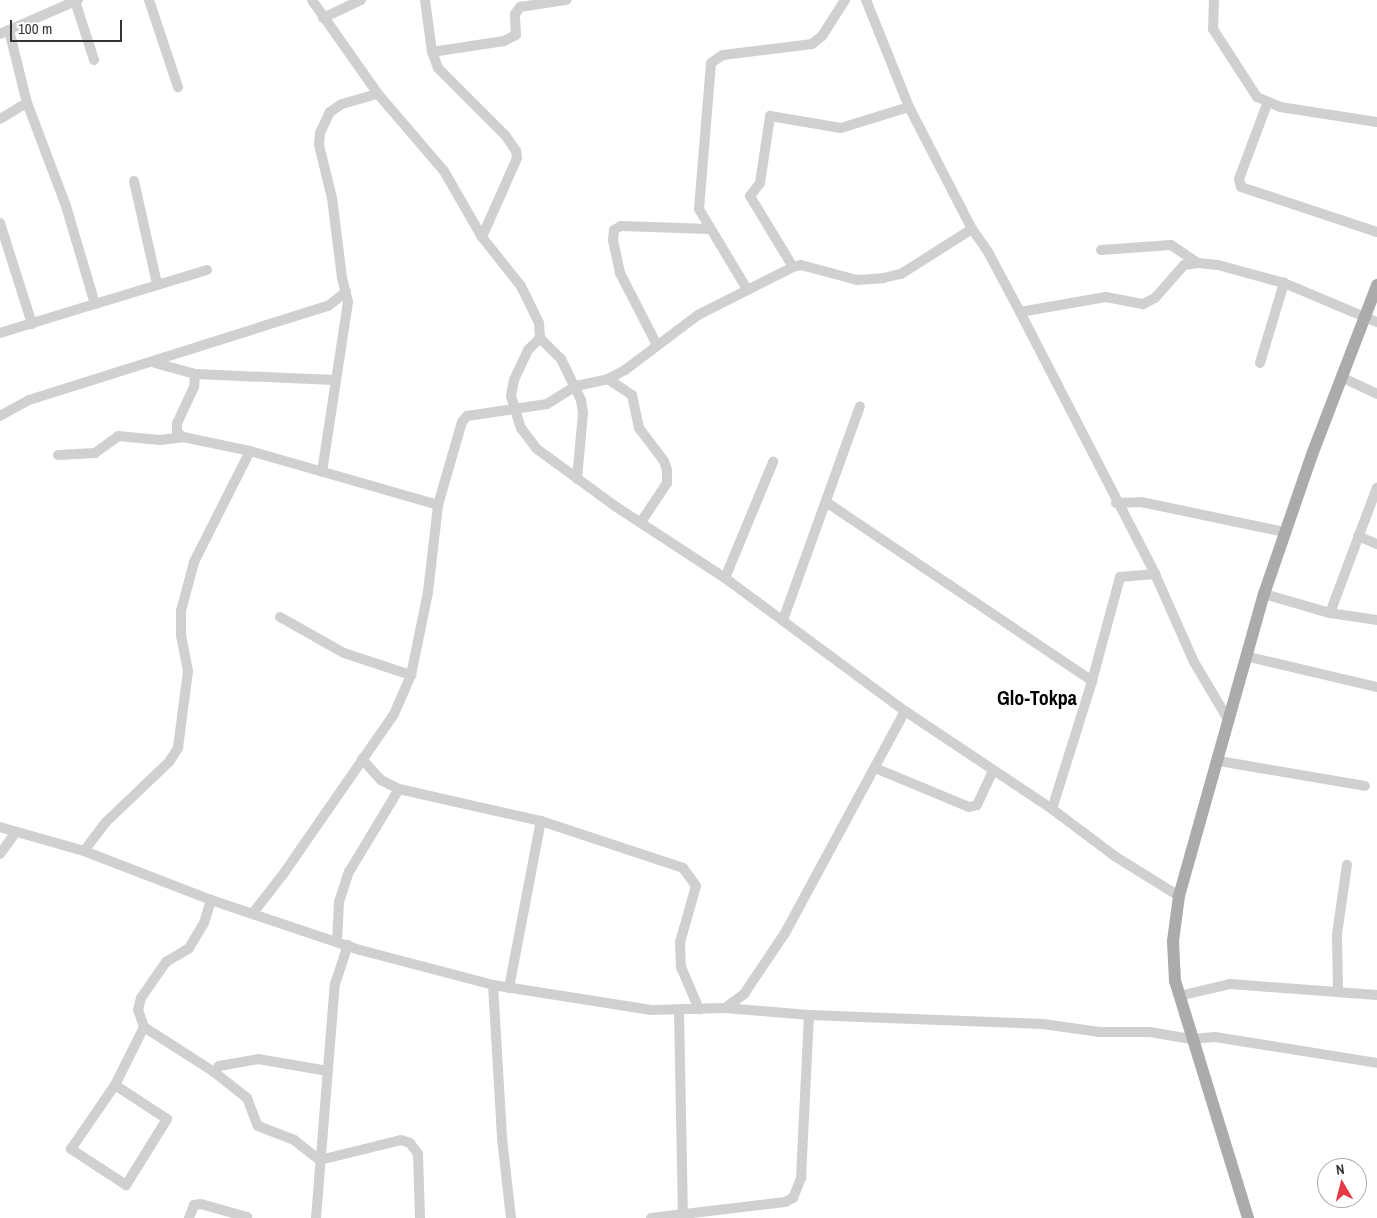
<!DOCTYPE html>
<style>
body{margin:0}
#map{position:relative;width:1377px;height:1218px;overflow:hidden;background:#fff;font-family:"Archivo Narrow",sans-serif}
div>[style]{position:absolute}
.minor>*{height:10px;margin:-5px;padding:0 5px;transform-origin:5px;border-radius:5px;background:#d0d0d0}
.major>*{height:12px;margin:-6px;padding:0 6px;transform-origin:6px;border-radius:6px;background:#ababab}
span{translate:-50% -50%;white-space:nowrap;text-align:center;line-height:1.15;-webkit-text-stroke:5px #fff;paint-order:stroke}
.quarter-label{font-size:20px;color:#000;font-weight:700}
.north{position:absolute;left:1317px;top:1158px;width:50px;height:50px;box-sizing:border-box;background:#fff;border:1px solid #adadad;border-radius:50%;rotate:352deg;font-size:14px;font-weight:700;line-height:20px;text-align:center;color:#333}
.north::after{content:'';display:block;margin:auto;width:18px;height:22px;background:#e63946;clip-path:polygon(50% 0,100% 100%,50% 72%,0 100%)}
.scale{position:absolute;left:10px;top:20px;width:112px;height:22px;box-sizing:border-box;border:2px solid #333;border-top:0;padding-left:6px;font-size:15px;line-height:18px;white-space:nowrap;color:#333;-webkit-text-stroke:4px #fff;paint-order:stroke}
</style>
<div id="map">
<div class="minor">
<i style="left:149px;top:0;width:92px;rotate:71.6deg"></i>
<i style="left:312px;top:0;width:115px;rotate:54.9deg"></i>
<i style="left:378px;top:94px;width:101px;rotate:49.4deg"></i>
<i style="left:444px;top:171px;width:76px;rotate:60.1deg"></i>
<i style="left:482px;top:237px;width:63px;rotate:51.5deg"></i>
<i style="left:521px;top:286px;width:41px;rotate:64.1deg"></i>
<i style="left:539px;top:323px;width:15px;rotate:86deg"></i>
<i style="left:540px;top:338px;width:17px;rotate:135deg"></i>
<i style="left:528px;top:350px;width:33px;rotate:115deg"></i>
<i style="left:514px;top:380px;width:16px;rotate:101deg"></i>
<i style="left:511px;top:396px;width:34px;rotate:73deg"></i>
<i style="left:521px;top:428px;width:26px;rotate:53deg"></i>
<i style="left:537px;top:449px;width:97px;rotate:36.2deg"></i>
<i style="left:615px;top:506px;width:131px;rotate:33.2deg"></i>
<i style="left:725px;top:578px;width:224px;rotate:36.5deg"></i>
<i style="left:905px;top:711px;width:177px;rotate:33.7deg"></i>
<i style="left:1052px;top:809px;width:80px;rotate:36.9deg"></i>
<i style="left:1116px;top:857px;width:74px;rotate:31.8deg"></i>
<i style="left:425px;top:0;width:52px;rotate:82.3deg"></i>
<i style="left:432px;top:52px;width:17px;rotate:69deg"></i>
<i style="left:438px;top:68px;width:95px;rotate:45deg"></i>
<i style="left:505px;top:135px;width:19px;rotate:55deg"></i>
<i style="left:516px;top:151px;width:7px;rotate:82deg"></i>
<i style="left:517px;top:158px;width:86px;rotate:113.9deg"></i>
<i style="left:866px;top:0;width:115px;rotate:68.1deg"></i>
<i style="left:909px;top:107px;width:137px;rotate:62.7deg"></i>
<i style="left:972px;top:229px;width:28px;rotate:55deg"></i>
<i style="left:988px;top:252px;width:68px;rotate:61.9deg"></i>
<i style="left:1020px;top:312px;width:295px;rotate:62.7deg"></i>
<i style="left:1155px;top:574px;width:96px;rotate:66.1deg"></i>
<i style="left:1194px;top:662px;width:69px;rotate:59.3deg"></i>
<i style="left:1214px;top:0;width:29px;rotate:92deg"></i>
<i style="left:1213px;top:29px;width:81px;rotate:57.1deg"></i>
<i style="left:1257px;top:97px;width:25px;rotate:23deg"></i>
<i style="left:1280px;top:107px;width:98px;rotate:8.8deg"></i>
<i style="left:75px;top:1px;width:62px;rotate:72.1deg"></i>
<i style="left:323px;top:18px;width:42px;rotate:-25.3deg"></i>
<i style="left:0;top:34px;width:85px;rotate:-23.6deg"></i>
<i style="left:432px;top:52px;width:73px;rotate:-8.7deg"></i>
<i style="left:504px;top:41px;width:13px;rotate:-27deg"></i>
<i style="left:516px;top:35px;width:21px;rotate:-93deg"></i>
<i style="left:515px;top:14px;width:9px;rotate:-54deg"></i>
<i style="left:520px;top:7px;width:47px;rotate:-8.7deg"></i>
<i style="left:1267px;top:104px;width:80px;rotate:110.5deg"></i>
<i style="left:1239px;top:179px;width:8px;rotate:76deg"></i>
<i style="left:1241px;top:187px;width:143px;rotate:18.3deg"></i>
<i style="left:0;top:119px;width:31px;rotate:-31deg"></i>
<i style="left:27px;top:103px;width:75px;rotate:-103.9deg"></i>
<i style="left:134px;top:181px;width:106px;rotate:77.4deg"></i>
<i style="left:0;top:223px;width:106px;rotate:72.4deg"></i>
<i style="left:1101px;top:250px;width:70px;rotate:-4.1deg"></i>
<i style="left:1171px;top:245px;width:32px;rotate:34deg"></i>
<i style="left:793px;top:267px;width:83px;rotate:-121.2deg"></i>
<i style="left:750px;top:196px;width:16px;rotate:-52deg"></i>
<i style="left:760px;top:183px;width:68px;rotate:-81.5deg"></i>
<i style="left:770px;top:116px;width:72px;rotate:9.6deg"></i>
<i style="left:841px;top:128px;width:71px;rotate:-17.2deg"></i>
<i style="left:747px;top:289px;width:93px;rotate:-121deg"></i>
<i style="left:699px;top:209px;width:146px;rotate:-85.3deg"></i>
<i style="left:711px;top:63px;width:14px;rotate:-34deg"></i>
<i style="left:723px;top:55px;width:90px;rotate:-7deg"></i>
<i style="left:812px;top:44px;width:13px;rotate:-39deg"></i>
<i style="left:822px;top:36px;width:43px;rotate:-57.4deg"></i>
<i style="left:95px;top:304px;width:117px;rotate:-16.9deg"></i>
<i style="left:1020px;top:312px;width:87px;rotate:-9.9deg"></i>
<i style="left:1106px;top:297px;width:38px;rotate:11deg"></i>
<i style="left:1143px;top:304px;width:13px;rotate:-27deg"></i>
<i style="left:1155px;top:298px;width:44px;rotate:-48.7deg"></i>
<i style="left:1184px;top:265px;width:14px;rotate:-8deg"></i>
<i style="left:1198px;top:263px;width:20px;rotate:6deg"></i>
<i style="left:1218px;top:265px;width:68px;rotate:15.3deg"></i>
<i style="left:1284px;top:283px;width:101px;rotate:22.8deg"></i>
<i style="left:0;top:333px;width:99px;rotate:-17deg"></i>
<i style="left:95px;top:304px;width:102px;rotate:-106.5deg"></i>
<i style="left:66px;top:206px;width:110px;rotate:-110.7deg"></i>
<i style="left:540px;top:338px;width:30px;rotate:45deg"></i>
<i style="left:561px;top:359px;width:46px;rotate:64deg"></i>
<i style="left:581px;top:400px;width:13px;rotate:81deg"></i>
<i style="left:583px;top:413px;width:66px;rotate:95.2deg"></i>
<i style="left:657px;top:345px;width:81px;rotate:-117.2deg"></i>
<i style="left:620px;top:273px;width:34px;rotate:-102deg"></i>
<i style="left:613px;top:240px;width:10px;rotate:-84deg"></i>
<i style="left:614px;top:230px;width:8px;rotate:-30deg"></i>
<i style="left:621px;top:226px;width:88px;rotate:2deg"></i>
<i style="left:155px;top:363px;width:41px;rotate:15.4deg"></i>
<i style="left:195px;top:374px;width:13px;rotate:94deg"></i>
<i style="left:194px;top:387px;width:40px;rotate:115deg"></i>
<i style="left:177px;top:423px;width:9px;rotate:90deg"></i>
<i style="left:177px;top:432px;width:8px;rotate:40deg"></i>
<i style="left:183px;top:437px;width:68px;rotate:11.8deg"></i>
<i style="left:250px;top:451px;width:196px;rotate:16deg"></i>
<i style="left:1260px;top:363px;width:84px;rotate:-73.3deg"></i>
<i style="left:195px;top:374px;width:140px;rotate:2.5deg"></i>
<i style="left:1341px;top:377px;width:40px;rotate:25deg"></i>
<i style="left:608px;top:379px;width:29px;rotate:34deg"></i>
<i style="left:632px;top:395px;width:34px;rotate:78deg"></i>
<i style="left:639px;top:428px;width:41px;rotate:52.9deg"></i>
<i style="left:664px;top:461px;width:9px;rotate:72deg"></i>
<i style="left:667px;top:470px;width:13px;rotate:90deg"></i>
<i style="left:667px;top:483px;width:47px;rotate:123.7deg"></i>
<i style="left:0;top:416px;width:33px;rotate:-29deg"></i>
<i style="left:29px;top:400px;width:313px;rotate:-17.5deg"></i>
<i style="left:328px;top:306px;width:23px;rotate:-38deg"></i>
<i style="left:58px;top:455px;width:37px;rotate:-3deg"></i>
<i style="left:95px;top:453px;width:29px;rotate:-36deg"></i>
<i style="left:118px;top:436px;width:42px;rotate:5.4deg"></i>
<i style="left:160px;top:440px;width:23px;rotate:-7deg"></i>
<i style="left:322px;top:472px;width:172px;rotate:-81.3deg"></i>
<i style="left:348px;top:302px;width:25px;rotate:-104deg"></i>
<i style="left:342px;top:278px;width:81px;rotate:-97.1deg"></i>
<i style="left:332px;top:198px;width:55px;rotate:-103.8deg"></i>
<i style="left:319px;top:145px;width:12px;rotate:-85deg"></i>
<i style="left:320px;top:133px;width:23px;rotate:-65deg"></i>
<i style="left:330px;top:112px;width:14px;rotate:-34deg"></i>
<i style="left:342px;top:104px;width:37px;rotate:-16deg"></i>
<i style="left:826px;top:502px;width:321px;rotate:33.9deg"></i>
<i style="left:1116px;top:503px;width:25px;rotate:-2deg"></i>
<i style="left:1141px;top:502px;width:147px;rotate:11.8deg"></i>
<i style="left:1358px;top:536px;width:21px;rotate:23deg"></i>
<i style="left:725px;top:578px;width:126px;rotate:-67.5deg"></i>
<i style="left:1264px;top:594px;width:69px;rotate:16.1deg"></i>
<i style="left:1330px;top:613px;width:48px;rotate:8.5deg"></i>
<i style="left:1330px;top:613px;width:134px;rotate:-69.5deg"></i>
<i style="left:280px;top:617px;width:73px;rotate:29.4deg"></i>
<i style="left:344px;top:653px;width:71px;rotate:18.2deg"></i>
<i style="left:783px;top:620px;width:227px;rotate:-70.2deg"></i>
<i style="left:1249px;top:657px;width:131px;rotate:13.2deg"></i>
<i style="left:362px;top:759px;width:28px;rotate:48deg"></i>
<i style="left:381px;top:780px;width:20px;rotate:27deg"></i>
<i style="left:399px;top:789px;width:146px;rotate:12.7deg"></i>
<i style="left:541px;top:821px;width:150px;rotate:18.3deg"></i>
<i style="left:683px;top:868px;width:22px;rotate:54deg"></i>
<i style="left:696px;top:886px;width:58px;rotate:105.9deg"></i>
<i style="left:680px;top:942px;width:25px;rotate:88deg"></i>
<i style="left:681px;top:967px;width:46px;rotate:66.8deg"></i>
<i style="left:1219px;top:761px;width:148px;rotate:9.7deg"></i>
<i style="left:875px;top:768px;width:102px;rotate:22.5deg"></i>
<i style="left:969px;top:807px;width:8px;rotate:-14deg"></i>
<i style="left:977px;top:805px;width:38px;rotate:-65deg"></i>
<i style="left:1052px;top:809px;width:134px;rotate:-72.6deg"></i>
<i style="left:1092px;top:681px;width:108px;rotate:-74.9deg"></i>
<i style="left:1120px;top:577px;width:35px;rotate:-5deg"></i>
<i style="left:0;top:827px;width:87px;rotate:15.9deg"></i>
<i style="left:84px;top:851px;width:136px;rotate:21.1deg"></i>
<i style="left:211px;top:900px;width:157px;rotate:18.6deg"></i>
<i style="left:360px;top:950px;width:138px;rotate:14.7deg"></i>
<i style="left:493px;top:985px;width:160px;rotate:9deg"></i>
<i style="left:651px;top:1010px;width:74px;rotate:-1.5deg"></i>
<i style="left:725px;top:1008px;width:84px;rotate:4.8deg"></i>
<i style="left:809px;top:1015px;width:234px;rotate:2.2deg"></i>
<i style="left:1043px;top:1024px;width:57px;rotate:8.1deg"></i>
<i style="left:1099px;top:1032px;width:51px"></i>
<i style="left:1150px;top:1032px;width:42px;rotate:9.7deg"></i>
<i style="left:1191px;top:1039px;width:24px;rotate:-5deg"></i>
<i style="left:1215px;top:1037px;width:164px;rotate:9.1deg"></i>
<i style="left:84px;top:851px;width:36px;rotate:-53deg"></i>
<i style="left:106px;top:822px;width:87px;rotate:-43.6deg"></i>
<i style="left:169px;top:762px;width:17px;rotate:-57deg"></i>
<i style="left:178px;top:748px;width:78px;rotate:-82.6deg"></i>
<i style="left:188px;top:671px;width:38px;rotate:-101deg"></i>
<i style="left:181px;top:634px;width:23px;rotate:-90deg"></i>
<i style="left:181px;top:611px;width:51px;rotate:-75.1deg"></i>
<i style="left:194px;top:562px;width:124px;rotate:-63.2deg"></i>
<i style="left:0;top:854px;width:27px;rotate:-54deg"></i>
<i style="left:253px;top:913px;width:51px;rotate:-52.2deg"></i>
<i style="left:284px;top:873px;width:193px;rotate:-55.3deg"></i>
<i style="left:394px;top:714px;width:43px;rotate:-66.4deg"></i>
<i style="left:411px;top:675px;width:85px;rotate:-78.4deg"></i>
<i style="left:428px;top:592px;width:88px;rotate:-83.4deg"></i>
<i style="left:438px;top:505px;width:86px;rotate:-73.9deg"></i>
<i style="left:462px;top:422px;width:8px;rotate:-50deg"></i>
<i style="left:467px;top:416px;width:81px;rotate:-8.5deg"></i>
<i style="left:547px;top:404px;width:34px;rotate:-32deg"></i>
<i style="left:576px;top:386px;width:33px;rotate:-12deg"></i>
<i style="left:608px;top:379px;width:19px;rotate:-28deg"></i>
<i style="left:625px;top:370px;width:91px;rotate:-37deg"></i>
<i style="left:698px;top:315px;width:106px;rotate:-26.8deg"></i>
<i style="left:793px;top:267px;width:8px;rotate:-14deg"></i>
<i style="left:801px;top:265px;width:58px;rotate:15deg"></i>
<i style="left:857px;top:280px;width:26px;rotate:-4deg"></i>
<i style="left:883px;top:278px;width:18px;rotate:-13deg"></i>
<i style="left:901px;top:274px;width:84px;rotate:-32.4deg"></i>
<i style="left:337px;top:941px;width:39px;rotate:-87deg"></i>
<i style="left:339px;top:902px;width:32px;rotate:-72deg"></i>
<i style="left:349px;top:872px;width:97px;rotate:-58.9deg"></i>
<i style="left:493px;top:985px;width:153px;rotate:86.6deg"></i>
<i style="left:502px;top:1138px;width:81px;rotate:83.6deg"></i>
<i style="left:509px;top:988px;width:170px;rotate:-79.2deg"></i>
<i style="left:1338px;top:992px;width:58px;rotate:-91deg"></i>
<i style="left:1337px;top:934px;width:70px;rotate:-81.8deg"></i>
<i style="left:1179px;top:996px;width:52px;rotate:-13.2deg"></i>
<i style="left:1230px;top:984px;width:147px;rotate:4.3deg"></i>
<i style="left:725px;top:1008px;width:24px;rotate:-36deg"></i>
<i style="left:744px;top:994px;width:73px;rotate:-56.1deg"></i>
<i style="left:785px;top:933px;width:252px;rotate:-61.6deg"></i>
<i style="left:679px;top:1010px;width:204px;rotate:88.9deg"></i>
<i style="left:144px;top:1027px;width:83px;rotate:32.7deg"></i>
<i style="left:214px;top:1072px;width:42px;rotate:38.2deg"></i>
<i style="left:247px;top:1098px;width:30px;rotate:69deg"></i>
<i style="left:258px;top:1126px;width:39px;rotate:21deg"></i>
<i style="left:294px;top:1140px;width:33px;rotate:38deg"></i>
<i style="left:320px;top:1160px;width:83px;rotate:-13.9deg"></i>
<i style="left:401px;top:1140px;width:9px;rotate:18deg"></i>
<i style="left:410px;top:1143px;width:14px;rotate:54deg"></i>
<i style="left:418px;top:1154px;width:64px;rotate:88.2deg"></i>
<i style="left:214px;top:1072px;width:8px;rotate:-50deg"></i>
<i style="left:219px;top:1066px;width:40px;rotate:-10deg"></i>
<i style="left:258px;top:1059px;width:71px;rotate:9.7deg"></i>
<i style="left:115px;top:1085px;width:62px;rotate:33.2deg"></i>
<i style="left:167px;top:1119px;width:78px;rotate:121.8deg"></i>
<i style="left:126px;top:1185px;width:66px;rotate:-146.8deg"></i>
<i style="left:71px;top:1149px;width:78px;rotate:-55.5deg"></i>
<i style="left:115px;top:1085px;width:65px;rotate:-63.4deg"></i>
<i style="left:144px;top:1027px;width:18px;rotate:-109deg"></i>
<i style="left:138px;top:1010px;width:12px;rotate:-76deg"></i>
<i style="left:141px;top:998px;width:44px;rotate:-55.2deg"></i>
<i style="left:166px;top:962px;width:27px;rotate:-31deg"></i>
<i style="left:189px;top:948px;width:29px;rotate:-59deg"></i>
<i style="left:204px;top:923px;width:24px;rotate:-73deg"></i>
<i style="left:189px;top:1218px;width:14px;rotate:-69deg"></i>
<i style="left:194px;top:1205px;width:7px;rotate:-8deg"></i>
<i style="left:201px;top:1204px;width:48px;rotate:15.8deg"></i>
<i style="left:316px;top:1218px;width:235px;rotate:-85.4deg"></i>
<i style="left:335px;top:984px;width:41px;rotate:-71.6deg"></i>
<i style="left:651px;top:1218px;width:135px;rotate:-6.8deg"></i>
<i style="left:785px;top:1202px;width:9px;rotate:-27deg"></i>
<i style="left:793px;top:1198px;width:22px;rotate:-68deg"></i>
<i style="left:801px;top:1178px;width:163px;rotate:-87.2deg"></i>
</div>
<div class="major">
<i style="left:1248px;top:1218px;width:248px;rotate:-107.1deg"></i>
<i style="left:1175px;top:981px;width:40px;rotate:-92.9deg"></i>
<i style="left:1173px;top:941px;width:45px;rotate:-82.4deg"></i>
<i style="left:1179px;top:896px;width:314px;rotate:-74.3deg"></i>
<i style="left:1264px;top:594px;width:150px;rotate:-71deg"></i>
<i style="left:1313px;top:452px;width:179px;rotate:-69deg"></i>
</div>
<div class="quarter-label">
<span style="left:1037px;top:697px">Glo-Tokpa</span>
</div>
<div class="north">N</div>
<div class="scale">100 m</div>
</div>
